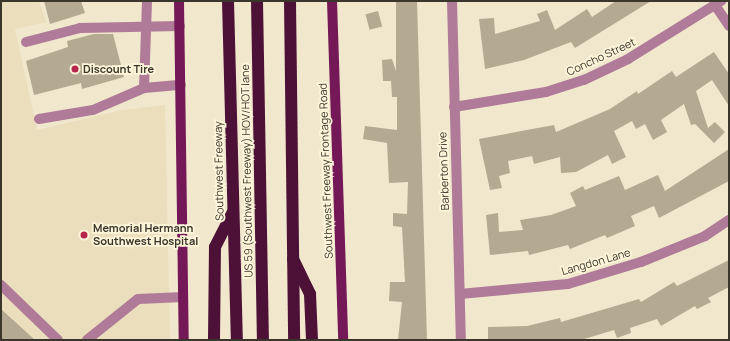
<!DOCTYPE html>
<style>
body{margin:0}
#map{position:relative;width:730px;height:341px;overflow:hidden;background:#f1e7cd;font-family:Manrope,sans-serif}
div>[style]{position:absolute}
.built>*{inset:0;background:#eadebc}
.building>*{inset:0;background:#b4aa91;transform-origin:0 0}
.minor>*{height:10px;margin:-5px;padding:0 5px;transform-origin:5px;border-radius:5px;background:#af7b98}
.major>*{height:10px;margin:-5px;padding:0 5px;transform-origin:5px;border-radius:5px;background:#751857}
.highway>*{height:12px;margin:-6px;padding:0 6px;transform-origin:6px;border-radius:6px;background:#4d1138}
.dots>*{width:11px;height:11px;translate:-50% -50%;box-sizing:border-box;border:2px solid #fef5da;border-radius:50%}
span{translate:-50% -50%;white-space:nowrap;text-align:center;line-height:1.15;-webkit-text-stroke:3.5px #fef5da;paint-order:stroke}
.street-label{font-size:11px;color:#3a362b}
.poi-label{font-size:11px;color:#3a362b;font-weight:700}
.left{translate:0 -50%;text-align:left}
.frame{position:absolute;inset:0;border:2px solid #3a362b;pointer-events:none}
</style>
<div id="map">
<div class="built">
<i style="clip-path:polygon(1px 1px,39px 1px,46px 22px,15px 29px,37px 130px,122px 110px,165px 105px,170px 340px,1px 340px)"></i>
</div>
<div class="building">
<i style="clip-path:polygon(44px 1px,81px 1px,85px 13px,50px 24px)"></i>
<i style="clip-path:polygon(396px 1px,417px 1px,427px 340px,398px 340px,402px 302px,389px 301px,390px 282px,405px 282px,402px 227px,393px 226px,393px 213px,407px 214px,408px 182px,389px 183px,387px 143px,363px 139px,365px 126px,397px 130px,397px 97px,392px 97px,391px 81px,383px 81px,382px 60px,392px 59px,396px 71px)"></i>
<i style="clip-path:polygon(616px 1px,651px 1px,575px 48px,571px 42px,524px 60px,485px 69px,479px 19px,494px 18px,495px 34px,540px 21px,537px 14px,547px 10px,555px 30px,587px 9px,592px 17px)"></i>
<i style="left:378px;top:11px;width:16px;height:13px;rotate:75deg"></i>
<i style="clip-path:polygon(94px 34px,113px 34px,124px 77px,82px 89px,81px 83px,34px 95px,26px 61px,68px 47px,67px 41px)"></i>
<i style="clip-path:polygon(714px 52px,729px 74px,729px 106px,712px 80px,696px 91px,708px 128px,715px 122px,725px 132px,714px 143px,695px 124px,691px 125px,684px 104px,661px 120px,667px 132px,653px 140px,645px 124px,636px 129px,632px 121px,614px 131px,626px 157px,612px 164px,608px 155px,576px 172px,561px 173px,560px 157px,534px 164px,532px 156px,508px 161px,510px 173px,499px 176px,502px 188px,490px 190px,479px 139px,554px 125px,556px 132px,610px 109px,637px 91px,638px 94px,672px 71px,676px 77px)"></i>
<i style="clip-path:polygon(729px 149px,729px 181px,659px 218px,654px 206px,631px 216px,635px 226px,607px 238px,605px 235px,570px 249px,568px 245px,529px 255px,528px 251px,490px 255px,486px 215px,498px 213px,499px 232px,523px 230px,520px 220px,551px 215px,576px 206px,570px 193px,583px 186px,585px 190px,619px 176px,625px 190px,658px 175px,665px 191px)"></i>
<i style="clip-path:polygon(729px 260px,729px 287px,708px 298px,711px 302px,697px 309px,695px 306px,661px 326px,657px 319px,630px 328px,631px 333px,617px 338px,614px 330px,581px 340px,488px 340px,488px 327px,527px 326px,560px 318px,561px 322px,639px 299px,641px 302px,674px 282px,677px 286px)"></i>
<i style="clip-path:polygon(1px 309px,35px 340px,1px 340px)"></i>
</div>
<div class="minor">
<i style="left:452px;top:1px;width:339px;rotate:88.5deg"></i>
<i style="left:715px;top:5px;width:25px;rotate:56deg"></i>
<i style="left:26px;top:42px;width:56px;rotate:-14.5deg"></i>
<i style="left:80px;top:28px;width:100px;rotate:-1.1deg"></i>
<i style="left:144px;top:88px;width:87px;rotate:-88deg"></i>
<i style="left:454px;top:107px;width:93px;rotate:-9.3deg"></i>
<i style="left:546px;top:92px;width:40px;rotate:-18deg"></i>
<i style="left:584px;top:80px;width:49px;rotate:-25.5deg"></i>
<i style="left:628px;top:59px;width:110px;rotate:-31.9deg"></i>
<i style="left:39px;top:119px;width:55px;rotate:-9.5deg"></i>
<i style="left:93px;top:110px;width:56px;rotate:-23.3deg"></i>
<i style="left:144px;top:88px;width:37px;rotate:-5deg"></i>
<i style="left:1px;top:285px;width:79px;rotate:44deg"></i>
<i style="left:460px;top:294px;width:108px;rotate:-5.3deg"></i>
<i style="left:568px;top:284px;width:76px;rotate:-16.8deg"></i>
<i style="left:641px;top:262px;width:69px;rotate:-22.1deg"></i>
<i style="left:705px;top:236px;width:29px;rotate:-34deg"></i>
<i style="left:87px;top:340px;width:65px;rotate:-38.8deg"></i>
<i style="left:138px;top:299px;width:45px;rotate:-2.5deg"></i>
</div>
<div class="major">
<i style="left:179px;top:1px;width:339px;rotate:89.2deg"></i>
<i style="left:332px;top:1px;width:339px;rotate:88.1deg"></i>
</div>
<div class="highway">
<i style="left:228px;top:1px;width:339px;rotate:88.5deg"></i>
<i style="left:257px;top:1px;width:339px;rotate:89deg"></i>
<i style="left:290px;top:1px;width:339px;rotate:89.3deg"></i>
<i style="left:293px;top:259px;width:39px;rotate:64deg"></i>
<i style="left:310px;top:294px;width:46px;rotate:87.5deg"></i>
<i style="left:214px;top:340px;width:93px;rotate:-89.4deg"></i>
<i style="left:215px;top:247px;width:39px;rotate:-63deg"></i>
</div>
<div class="dots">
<i style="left:75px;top:69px;background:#b7264a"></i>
<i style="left:84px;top:235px;background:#b7264a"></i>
</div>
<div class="street-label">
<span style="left:601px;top:57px;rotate:-25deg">Concho Street</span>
<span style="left:219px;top:171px;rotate:-91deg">Southwest Freeway</span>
<span style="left:247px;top:171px;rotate:-91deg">US 59 (Southwest Freeway) HOV/HOT lane</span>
<span style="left:326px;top:171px;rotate:-92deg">Southwest Freeway Frontage Road</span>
<span style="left:444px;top:171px;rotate:-92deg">Barberton Drive</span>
<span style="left:596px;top:262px;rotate:-16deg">Langdon Lane</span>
</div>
<div class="poi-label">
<span class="left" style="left:83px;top:69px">Discount Tire</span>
<span class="left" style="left:93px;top:235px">Memorial Hermann<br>Southwest Hospital</span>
</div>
<div class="frame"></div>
</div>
